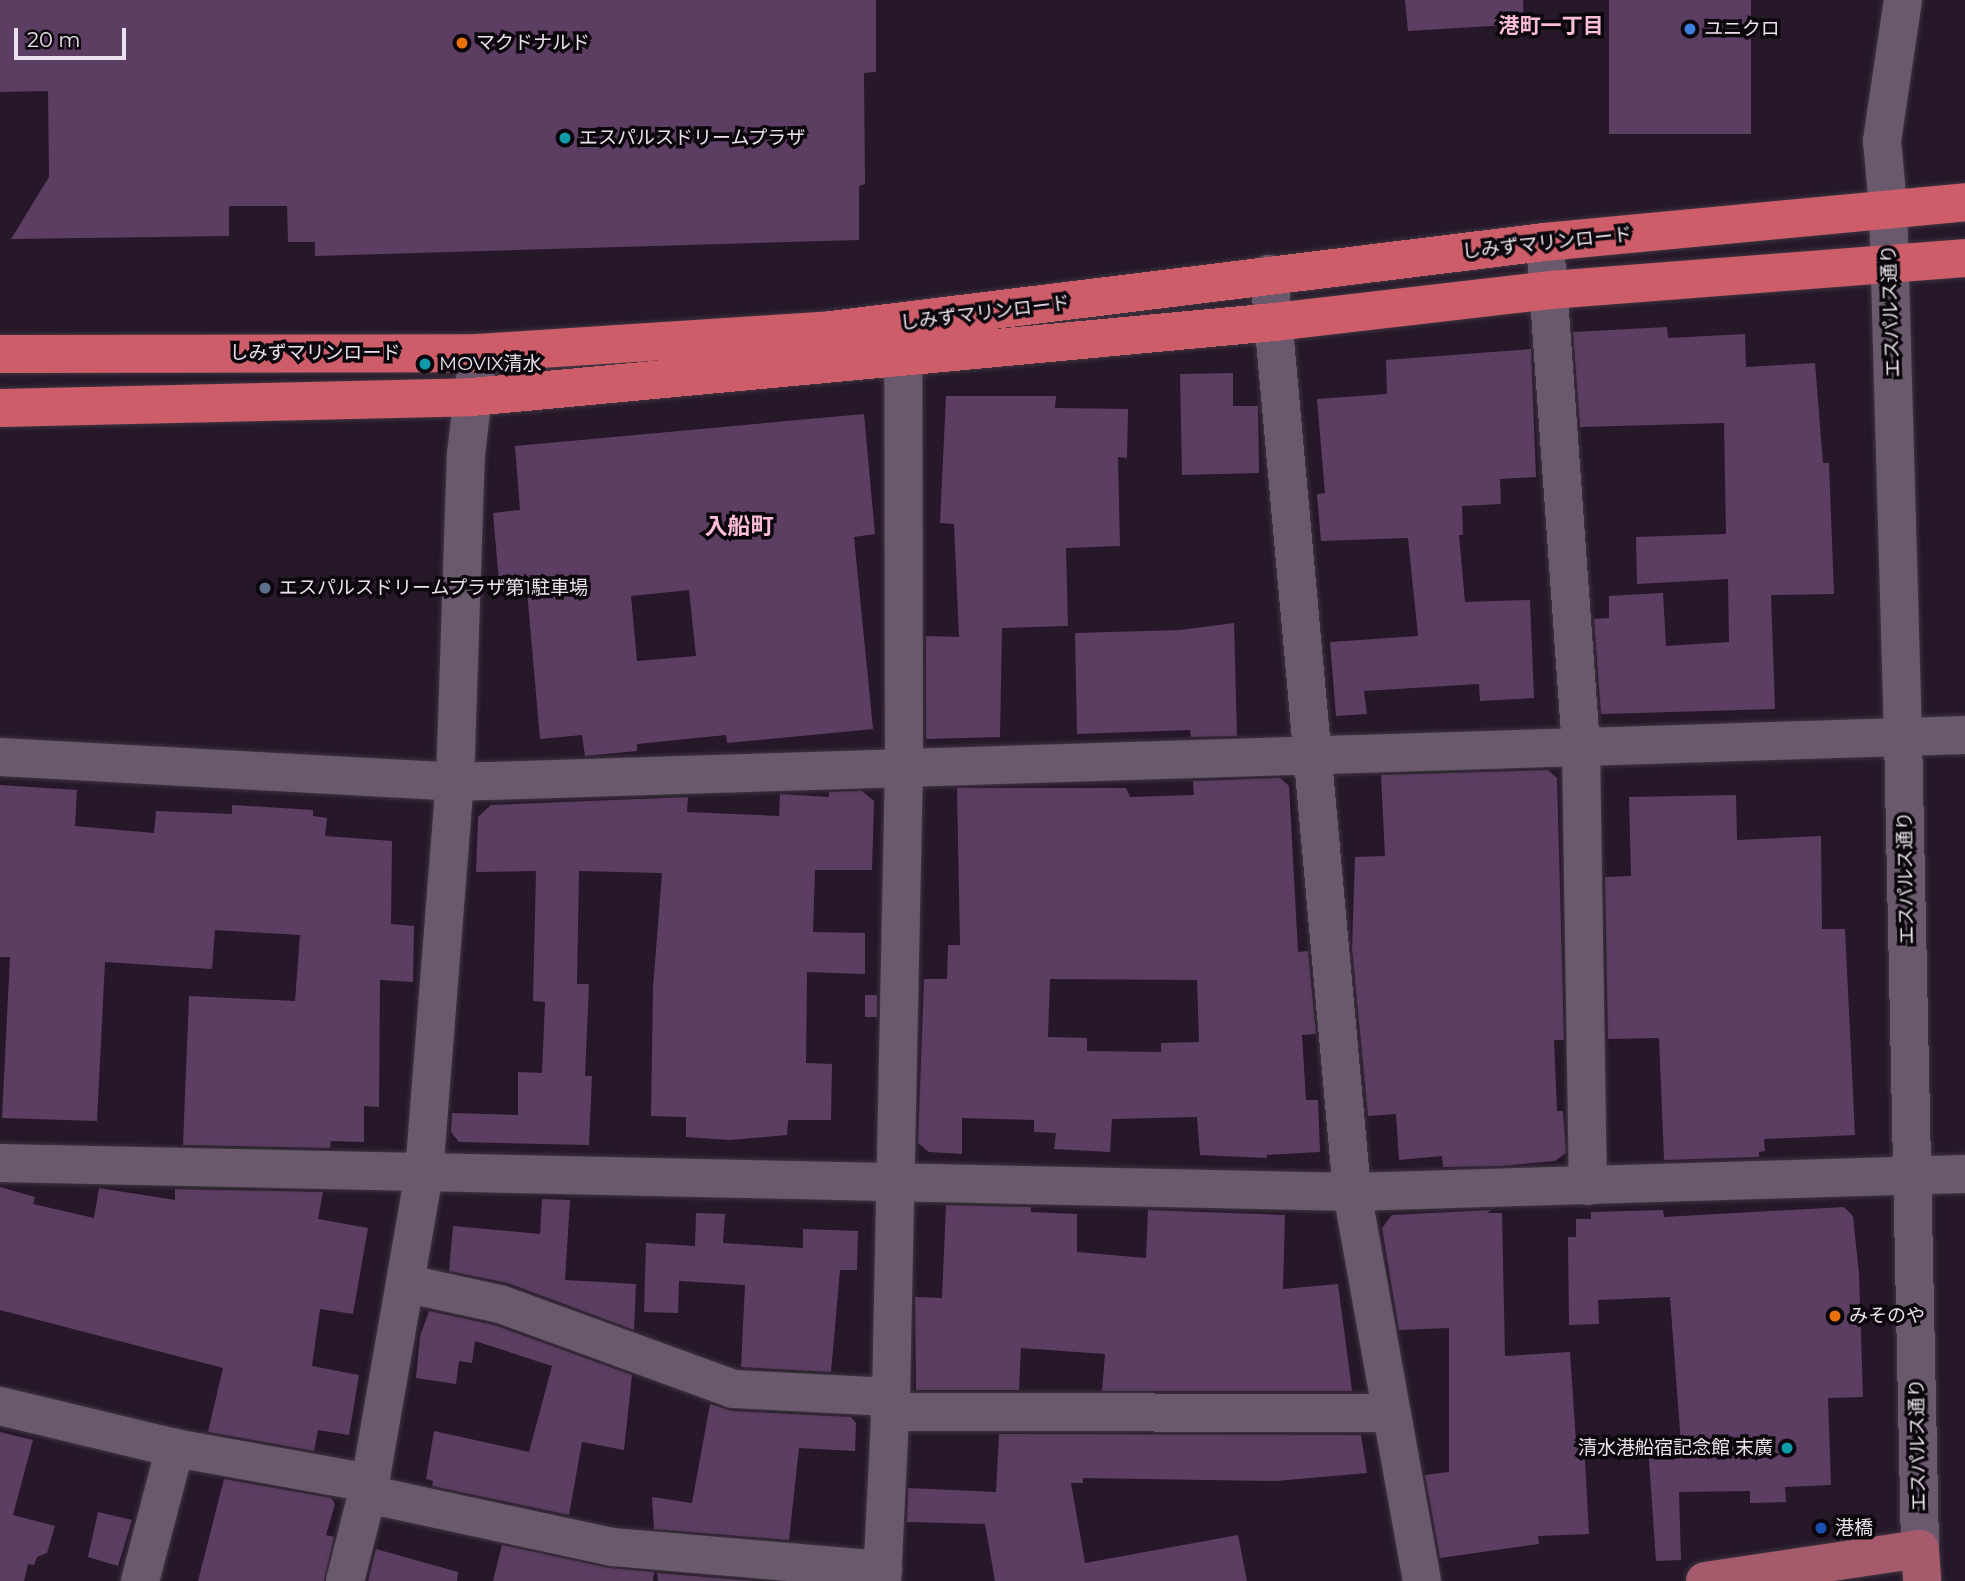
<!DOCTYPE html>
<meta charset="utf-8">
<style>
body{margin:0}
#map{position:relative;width:1965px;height:1581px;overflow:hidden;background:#261829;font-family:Montserrat,"Noto Sans JP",sans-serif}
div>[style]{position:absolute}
.building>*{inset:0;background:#5d3e63;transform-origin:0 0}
.roads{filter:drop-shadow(0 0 2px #3f3541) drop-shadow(0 0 2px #3f3541)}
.minor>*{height:38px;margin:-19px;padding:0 19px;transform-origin:19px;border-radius:19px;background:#6a596d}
.major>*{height:38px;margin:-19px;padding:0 19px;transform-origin:19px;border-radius:19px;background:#a55b6b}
.highway>*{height:38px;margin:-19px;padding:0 19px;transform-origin:19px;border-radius:19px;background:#cc5d69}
.dots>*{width:19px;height:19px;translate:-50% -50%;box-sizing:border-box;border:4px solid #0c060d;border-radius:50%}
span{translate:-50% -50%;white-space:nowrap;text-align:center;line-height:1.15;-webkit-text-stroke:7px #0c060d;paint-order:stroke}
.poi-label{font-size:19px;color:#ebe1ec}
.left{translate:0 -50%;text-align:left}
.right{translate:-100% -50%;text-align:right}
.street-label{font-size:19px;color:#ebe1ec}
.neighbourhood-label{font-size:21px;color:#fcbdd9;font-weight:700}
.quarter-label{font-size:23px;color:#fcbdd9;font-weight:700}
.scale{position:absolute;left:14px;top:28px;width:112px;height:32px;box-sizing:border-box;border:4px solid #ebe1ec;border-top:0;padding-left:9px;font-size:21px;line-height:24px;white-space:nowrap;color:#ebe1ec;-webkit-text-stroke:5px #0c060d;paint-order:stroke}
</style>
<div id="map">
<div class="building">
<i style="clip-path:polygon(0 0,876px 0,876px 72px,864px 73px,865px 184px,859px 186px,859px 240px,315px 256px,315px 242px,288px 242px,287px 206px,229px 206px,229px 236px,11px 239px,49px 177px,48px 91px,0 92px)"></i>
<i style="clip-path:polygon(1405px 0,1523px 0,1524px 24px,1408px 31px)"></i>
<i style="left:1609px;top:0;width:142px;height:134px"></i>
<i style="clip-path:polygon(1667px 327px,1668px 338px,1745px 334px,1746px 367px,1815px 363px,1823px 463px,1829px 463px,1834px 594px,1771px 595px,1775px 709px,1601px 714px,1594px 619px,1609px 618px,1609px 596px,1663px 593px,1666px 646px,1729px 642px,1728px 579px,1637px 584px,1636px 537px,1726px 534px,1724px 423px,1580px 427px,1573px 332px)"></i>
<i style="clip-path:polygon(1531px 349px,1536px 477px,1500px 479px,1501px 504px,1462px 506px,1463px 535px,1459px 535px,1465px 602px,1530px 600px,1534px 698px,1480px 701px,1479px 684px,1364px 691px,1367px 714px,1336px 716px,1330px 642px,1418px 636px,1408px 538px,1321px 541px,1317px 494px,1325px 493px,1317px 399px,1387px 394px,1386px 360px)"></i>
<i style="clip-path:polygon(1233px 373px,1233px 406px,1258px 406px,1259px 473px,1182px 475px,1180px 374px)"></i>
<i style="clip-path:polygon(946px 396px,1056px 396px,1055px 408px,1128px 409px,1127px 458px,1118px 457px,1120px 546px,1066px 548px,1068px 626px,1002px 628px,1000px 737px,926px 739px,926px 636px,959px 637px,954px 524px,940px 523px)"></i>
<i style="clip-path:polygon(evenodd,864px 414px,875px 534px,854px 537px,873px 729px,727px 743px,726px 735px,637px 744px,637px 751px,585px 756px,582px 735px,540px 739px,527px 591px,500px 594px,493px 513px,520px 510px,515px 446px,864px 414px,689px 590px,696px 656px,637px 661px,631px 596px,689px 590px)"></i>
<i style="clip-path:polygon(1234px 623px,1237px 736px,1191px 737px,1190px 730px,1077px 734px,1075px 633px,1180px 630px)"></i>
<i style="clip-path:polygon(1548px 770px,1557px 778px,1564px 1040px,1554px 1040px,1557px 1111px,1563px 1111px,1566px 1153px,1555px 1161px,1500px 1166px,1443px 1167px,1442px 1156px,1399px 1160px,1396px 1114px,1368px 1116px,1352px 949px,1355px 857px,1385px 856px,1381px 775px)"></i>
<i style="clip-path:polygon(evenodd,1280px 778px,1289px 786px,1298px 952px,1308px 951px,1316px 1034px,1302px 1035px,1306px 1100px,1318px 1100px,1320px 1152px,1267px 1155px,1267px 1158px,1200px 1155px,1197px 1117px,1112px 1119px,1110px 1152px,1054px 1149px,1056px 1133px,1034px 1132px,1034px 1120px,962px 1118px,962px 1154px,929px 1152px,918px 1143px,924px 979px,947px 979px,948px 945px,960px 945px,957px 788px,1126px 788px,1130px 797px,1194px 795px,1193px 781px,1280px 778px,1050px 979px,1197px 980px,1199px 1042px,1161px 1043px,1161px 1052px,1087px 1051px,1087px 1038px,1048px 1037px,1050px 979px)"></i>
<i style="clip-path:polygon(0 785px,77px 790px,75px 826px,154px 833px,156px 811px,232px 814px,232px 805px,313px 810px,313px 816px,327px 818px,325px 836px,392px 841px,391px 924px,414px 926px,413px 982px,380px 980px,379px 1107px,364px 1106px,364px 1142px,331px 1141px,330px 1148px,183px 1145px,189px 996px,295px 1001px,300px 935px,215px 930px,212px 969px,105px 962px,97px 1121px,2px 1118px,10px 957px,0 957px)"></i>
<i style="clip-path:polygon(862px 791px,874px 801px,872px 870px,815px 870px,813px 932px,865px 933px,865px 974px,807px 972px,806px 1063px,832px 1064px,831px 1120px,788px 1120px,787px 1135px,730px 1140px,686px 1137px,686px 1117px,651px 1116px,653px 988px,662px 873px,579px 871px,577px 984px,589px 984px,585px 1076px,592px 1076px,589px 1145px,459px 1142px,451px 1132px,452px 1113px,518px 1115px,518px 1072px,542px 1073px,545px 1002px,533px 1001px,536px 871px,476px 872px,478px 817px,491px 805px,688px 797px,687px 812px,779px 816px,780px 794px,829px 797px,829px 792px)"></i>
<i style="clip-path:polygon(1736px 795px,1737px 840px,1821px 836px,1822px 929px,1845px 929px,1855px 1135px,1764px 1139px,1765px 1151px,1759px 1152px,1759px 1157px,1664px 1160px,1659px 1038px,1608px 1039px,1605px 877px,1631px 876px,1629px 797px)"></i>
<i style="left:865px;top:995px;width:12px;height:22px"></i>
<i style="clip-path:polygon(0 1187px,35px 1197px,33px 1204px,94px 1218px,99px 1188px,175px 1200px,175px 1189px,323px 1192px,318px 1219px,368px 1228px,353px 1314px,320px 1309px,312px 1366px,359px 1375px,349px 1435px,318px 1430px,314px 1451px,208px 1432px,223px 1368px,0 1310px)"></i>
<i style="clip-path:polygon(542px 1199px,570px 1200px,565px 1280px,636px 1284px,634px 1330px,508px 1283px,449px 1271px,453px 1226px,540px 1234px)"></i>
<i style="clip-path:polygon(946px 1205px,1031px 1207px,1031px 1212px,1077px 1214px,1077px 1252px,1146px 1258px,1148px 1210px,1285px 1215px,1283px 1289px,1338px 1284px,1352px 1391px,1102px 1391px,1105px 1354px,1021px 1348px,1019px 1390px,916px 1390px,915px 1297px,942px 1298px)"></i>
<i style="clip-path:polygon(1844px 1207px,1853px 1216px,1859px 1274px,1863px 1397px,1828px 1398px,1831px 1485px,1785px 1487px,1786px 1502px,1750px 1503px,1750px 1491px,1679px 1492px,1681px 1560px,1656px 1561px,1648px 1446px,1681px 1445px,1670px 1297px,1598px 1300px,1599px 1324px,1569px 1325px,1568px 1237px,1576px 1237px,1576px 1219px,1591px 1219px,1591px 1212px,1663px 1210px,1664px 1217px)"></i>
<i style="clip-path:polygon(1491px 1210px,1487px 1213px,1502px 1213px,1505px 1356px,1570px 1352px,1576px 1442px,1584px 1441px,1589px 1534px,1538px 1536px,1539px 1544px,1440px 1558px,1425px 1475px,1449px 1472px,1449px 1328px,1399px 1330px,1382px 1228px,1392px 1215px)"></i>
<i style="clip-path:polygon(696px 1213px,725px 1214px,723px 1243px,803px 1248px,803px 1229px,858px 1231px,857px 1270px,840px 1270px,831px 1372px,741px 1367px,745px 1285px,679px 1281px,678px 1313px,644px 1312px,646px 1243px,695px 1246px)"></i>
<i style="clip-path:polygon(429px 1311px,494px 1325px,632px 1375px,624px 1450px,582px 1442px,569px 1515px,432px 1486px,433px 1481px,426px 1479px,434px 1431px,529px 1452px,552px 1366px,475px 1341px,472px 1363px,459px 1361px,456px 1384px,416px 1378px,420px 1336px)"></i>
<i style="clip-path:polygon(710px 1404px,732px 1411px,851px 1417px,856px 1423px,855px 1451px,799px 1448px,789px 1540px,654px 1529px,652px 1497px,692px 1503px)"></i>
<i style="clip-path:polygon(0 1432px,33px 1440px,13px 1515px,55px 1526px,47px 1553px,37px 1557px,34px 1565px,28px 1564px,24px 1581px,0 1581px)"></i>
<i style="clip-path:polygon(999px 1434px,1361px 1435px,1367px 1473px,1276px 1481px,1083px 1478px,1083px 1483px,1071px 1483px,1085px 1563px,1238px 1535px,1247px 1581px,995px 1581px,985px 1524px,907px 1522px,908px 1488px,996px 1492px)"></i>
<i style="clip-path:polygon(224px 1479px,331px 1498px,335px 1504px,326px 1535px,334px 1537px,324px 1581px,198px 1581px)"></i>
<i style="clip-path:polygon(98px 1512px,132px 1520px,118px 1566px,88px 1557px)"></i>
<i style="clip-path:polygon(502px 1545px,609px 1568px,654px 1572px,653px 1581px,493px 1581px)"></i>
<i style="clip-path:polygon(376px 1549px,458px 1572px,457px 1581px,368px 1581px)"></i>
<i style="clip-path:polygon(657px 1573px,754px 1581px,658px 1581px)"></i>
</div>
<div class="roads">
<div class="minor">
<i style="left:1903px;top:0;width:143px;rotate:98.5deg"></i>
<i style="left:1882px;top:141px;width:65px;rotate:84.7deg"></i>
<i style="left:1888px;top:206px;width:529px;rotate:88.38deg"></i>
<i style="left:1903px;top:735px;width:814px;rotate:88.8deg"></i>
<i style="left:1545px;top:242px;width:506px;rotate:85.92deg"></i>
<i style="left:1581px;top:747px;width:439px;rotate:89.1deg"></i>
<i style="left:1269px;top:274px;width:922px;rotate:84.83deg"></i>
<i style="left:1352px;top:1192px;width:395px;rotate:79.8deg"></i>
<i style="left:0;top:757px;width:456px;rotate:3.1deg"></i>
<i style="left:455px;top:782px;width:1511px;rotate:-1.78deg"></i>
<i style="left:0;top:1163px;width:1352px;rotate:1.23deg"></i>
<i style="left:1352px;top:1192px;width:613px;rotate:-1.68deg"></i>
<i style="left:408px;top:1284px;width:94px;rotate:12.3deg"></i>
<i style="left:500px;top:1304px;width:248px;rotate:20deg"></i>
<i style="left:733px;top:1389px;width:158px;rotate:2.9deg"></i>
<i style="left:0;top:1406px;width:180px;rotate:13.5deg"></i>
<i style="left:175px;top:1448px;width:198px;rotate:10.2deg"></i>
<i style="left:889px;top:1412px;width:502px;rotate:0.11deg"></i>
<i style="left:367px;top:1494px;width:252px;rotate:12.2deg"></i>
<i style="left:613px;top:1547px;width:271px;rotate:4.9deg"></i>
<i style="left:140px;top:1581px;width:138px;rotate:-75.3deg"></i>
<i style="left:345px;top:1581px;width:101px;rotate:-75.7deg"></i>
<i style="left:370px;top:1483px;width:315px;rotate:-80.1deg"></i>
<i style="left:424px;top:1173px;width:392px;rotate:-85.5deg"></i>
<i style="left:455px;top:782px;width:328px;rotate:-88.1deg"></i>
<i style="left:466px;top:454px;width:102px;rotate:-83.2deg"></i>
<i style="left:882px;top:1581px;width:184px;rotate:-87.2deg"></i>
<i style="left:891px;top:1397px;width:631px;rotate:-88.82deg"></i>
<i style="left:904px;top:766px;width:442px;rotate:-90.1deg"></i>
</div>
<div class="major">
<i style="left:1705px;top:1581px;width:217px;rotate:-8.5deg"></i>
<i style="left:1920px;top:1549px;width:32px;rotate:86deg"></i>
</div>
<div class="highway">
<i style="left:0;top:354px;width:478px;rotate:-0.1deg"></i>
<i style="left:478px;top:353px;width:354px;rotate:-3.7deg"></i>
<i style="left:831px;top:330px;width:719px;rotate:-7.03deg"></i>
<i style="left:1545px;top:242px;width:422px;rotate:-5.4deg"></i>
<i style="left:0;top:408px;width:472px;rotate:-1.3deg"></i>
<i style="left:472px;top:397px;width:806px;rotate:-5.34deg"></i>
<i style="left:1275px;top:322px;width:277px;rotate:-6.6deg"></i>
<i style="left:1550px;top:290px;width:416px;rotate:-4.4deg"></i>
</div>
</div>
<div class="dots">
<i style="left:1690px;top:29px;background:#3f7fe0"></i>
<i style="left:462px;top:43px;background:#e8710a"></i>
<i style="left:565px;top:138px;background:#0f9aa8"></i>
<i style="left:425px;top:364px;background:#0f9aa8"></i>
<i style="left:265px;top:588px;background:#5c6f8a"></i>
<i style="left:1835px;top:1316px;background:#e8710a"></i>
<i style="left:1787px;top:1448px;background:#0f9aa8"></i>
<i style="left:1821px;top:1528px;background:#1a4fb4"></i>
</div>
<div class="poi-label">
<span class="left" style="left:1704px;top:29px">ユニクロ</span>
<span class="left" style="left:476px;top:43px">マクドナルド</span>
<span class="left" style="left:579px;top:138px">エスパルスドリームプラザ</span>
<span class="left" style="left:439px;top:364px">MOVIX清水</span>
<span class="left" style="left:279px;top:588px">エスパルスドリームプラザ第1駐車場</span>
<span class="left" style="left:1849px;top:1316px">みそのや</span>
<span class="right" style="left:1773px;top:1448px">清水港船宿記念館 末廣</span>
<span class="left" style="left:1835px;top:1528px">港橋</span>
</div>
<div class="street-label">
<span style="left:1547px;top:243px;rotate:-6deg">しみずマリンロード</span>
<span style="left:1891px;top:311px;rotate:-92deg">エスパルス通り</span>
<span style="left:985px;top:313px;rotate:-7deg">しみずマリンロード</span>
<span style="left:315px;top:353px">しみずマリンロード</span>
<span style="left:1906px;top:878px;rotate:-91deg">エスパルス通り</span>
<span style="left:1918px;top:1445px;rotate:-91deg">エスパルス通り</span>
</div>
<div class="neighbourhood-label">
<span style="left:1551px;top:26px">港町一丁目</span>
</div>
<div class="quarter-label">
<span style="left:739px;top:526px">入船町</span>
</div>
<div class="scale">20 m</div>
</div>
